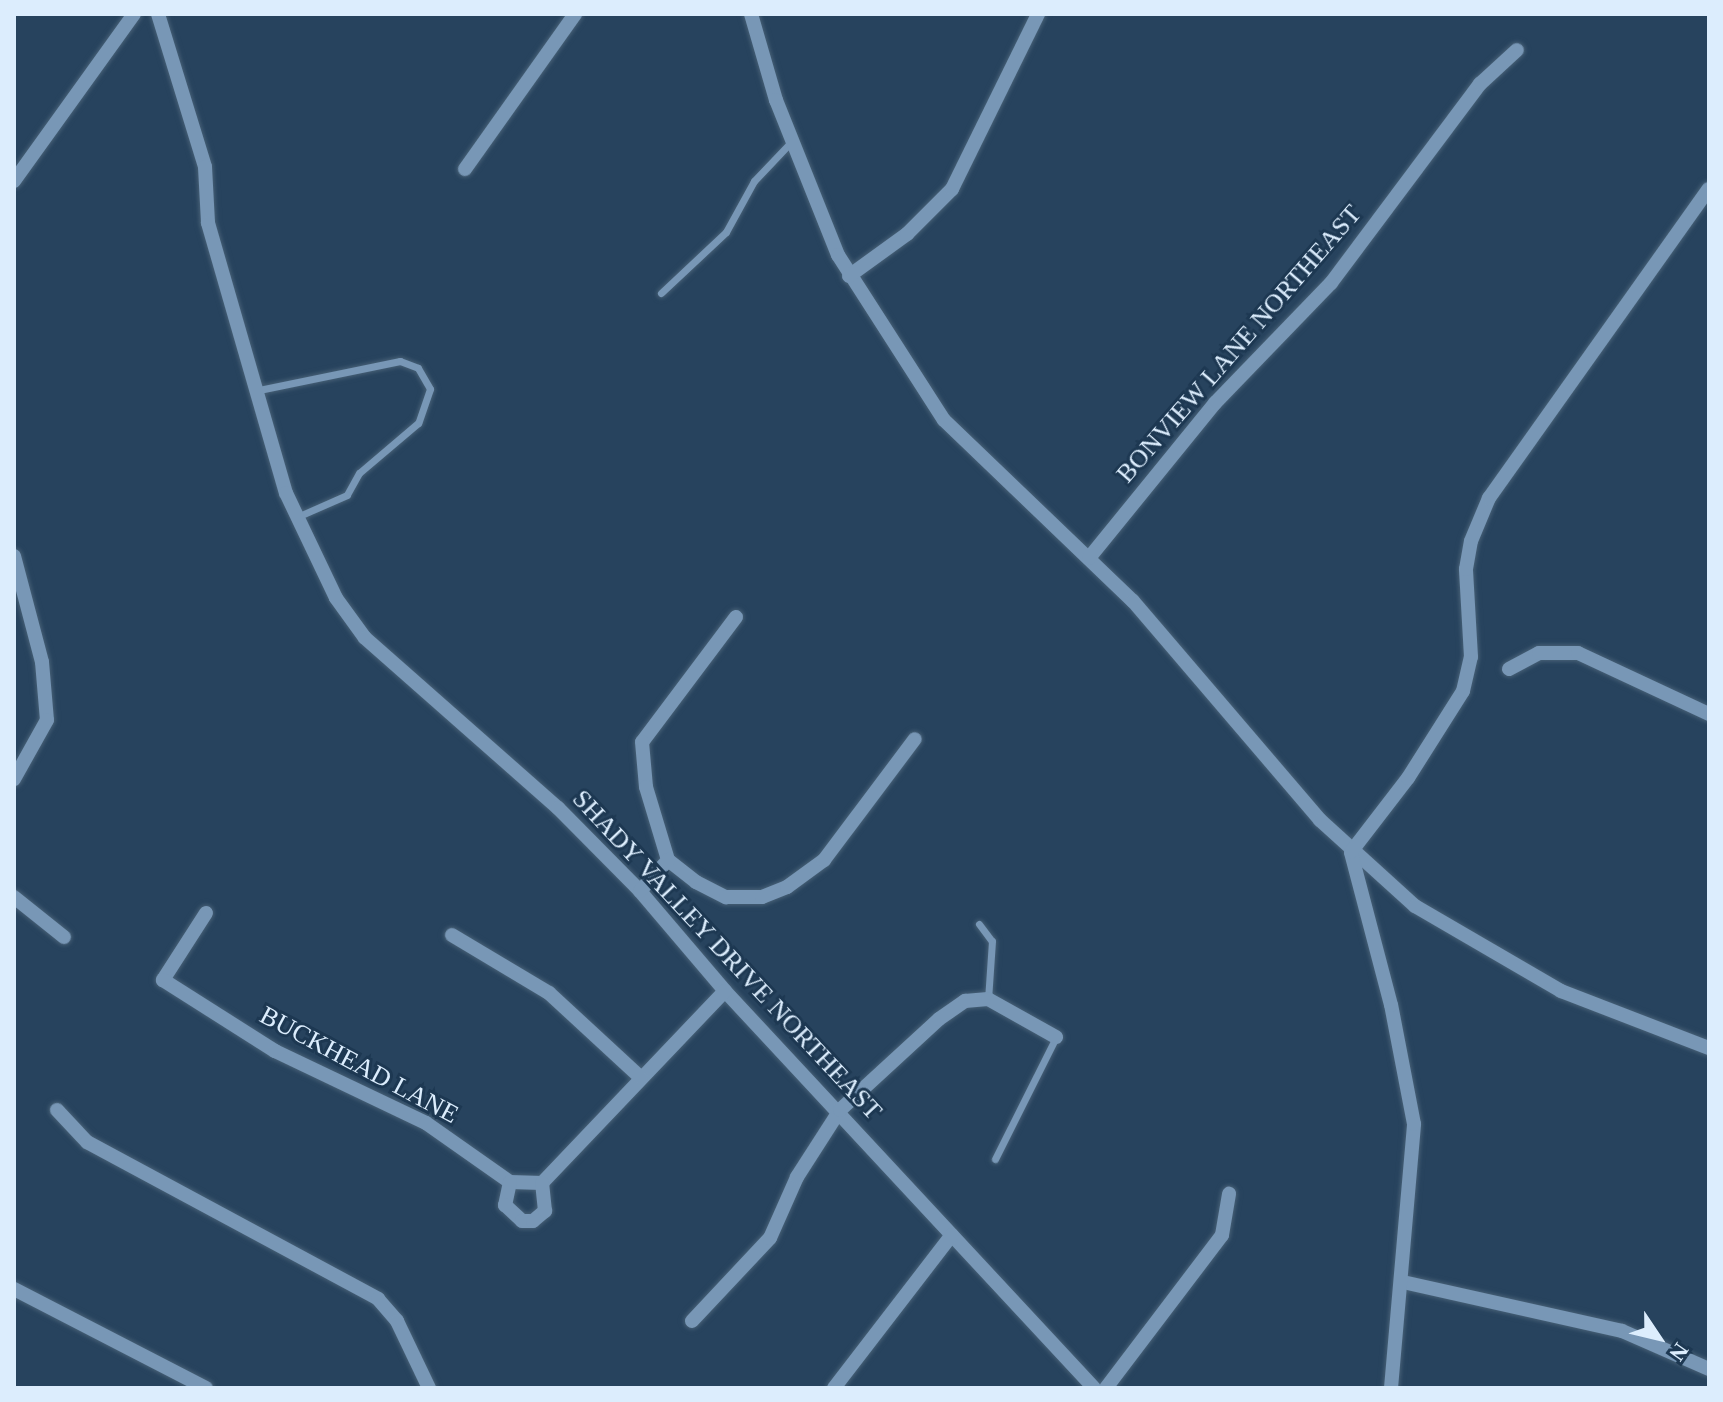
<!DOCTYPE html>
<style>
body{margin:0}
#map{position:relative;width:1723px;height:1402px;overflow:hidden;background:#27435e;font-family:"Times New Roman",serif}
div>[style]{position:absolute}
.roads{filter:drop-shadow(0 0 2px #476076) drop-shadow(0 0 2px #476076)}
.lane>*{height:7px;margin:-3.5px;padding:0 3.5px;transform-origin:3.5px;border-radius:3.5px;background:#7897b6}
.street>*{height:14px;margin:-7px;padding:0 7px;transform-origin:7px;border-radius:7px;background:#7897b6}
span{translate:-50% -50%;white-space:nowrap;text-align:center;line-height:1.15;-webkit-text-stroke:6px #1d3852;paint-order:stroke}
.street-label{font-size:26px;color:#dcedfd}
.frame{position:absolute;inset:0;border:16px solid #dcedfd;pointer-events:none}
.north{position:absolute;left:1619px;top:1298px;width:80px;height:80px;-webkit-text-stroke:6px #1d3852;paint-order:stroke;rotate:125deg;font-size:22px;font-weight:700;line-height:32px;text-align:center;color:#dcedfd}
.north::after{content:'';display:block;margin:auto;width:28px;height:36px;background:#dcedfd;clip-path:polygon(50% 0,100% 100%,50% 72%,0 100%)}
</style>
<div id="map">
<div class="roads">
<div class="lane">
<i style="left:661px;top:293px;width:89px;rotate:-43.2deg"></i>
<i style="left:726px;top:232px;width:58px;rotate:-61.2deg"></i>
<i style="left:754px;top:181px;width:54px;rotate:-46.5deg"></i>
<i style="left:259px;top:390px;width:144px;rotate:-11.6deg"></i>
<i style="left:400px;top:361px;width:19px;rotate:21deg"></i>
<i style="left:418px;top:368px;width:24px;rotate:60deg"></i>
<i style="left:430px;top:389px;width:36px;rotate:109deg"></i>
<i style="left:418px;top:423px;width:77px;rotate:139.7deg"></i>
<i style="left:359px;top:473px;width:25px;rotate:119deg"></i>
<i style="left:347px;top:495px;width:55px;rotate:156.3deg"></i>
<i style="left:979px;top:924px;width:21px;rotate:53deg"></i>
<i style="left:992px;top:941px;width:58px;rotate:93.9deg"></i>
<i style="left:995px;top:1159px;width:136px;rotate:-63.4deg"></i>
</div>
<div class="street">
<i style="left:158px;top:14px;width:160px;rotate:72.9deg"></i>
<i style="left:205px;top:167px;width:56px;rotate:86.9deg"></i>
<i style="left:208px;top:223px;width:281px;rotate:73.9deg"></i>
<i style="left:286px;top:493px;width:116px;rotate:64.5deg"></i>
<i style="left:336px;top:598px;width:49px;rotate:54.1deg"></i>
<i style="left:365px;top:638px;width:257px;rotate:41.4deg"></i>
<i style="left:558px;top:808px;width:117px;rotate:45.3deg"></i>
<i style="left:640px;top:891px;width:131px;rotate:49.6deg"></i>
<i style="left:725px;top:991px;width:542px;rotate:47.09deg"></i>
<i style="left:751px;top:14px;width:90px;rotate:73.8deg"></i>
<i style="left:776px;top:100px;width:167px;rotate:68.2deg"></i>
<i style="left:838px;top:255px;width:196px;rotate:57.3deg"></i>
<i style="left:944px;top:420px;width:262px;rotate:43.8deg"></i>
<i style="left:1133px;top:601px;width:288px;rotate:49.5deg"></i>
<i style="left:1320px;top:820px;width:128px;rotate:42.2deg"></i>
<i style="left:1415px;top:906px;width:169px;rotate:30.2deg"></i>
<i style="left:1561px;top:991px;width:159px;rotate:21.1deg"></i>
<i style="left:465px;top:169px;width:190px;rotate:-54.6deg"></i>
<i style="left:14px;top:181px;width:206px;rotate:-54.3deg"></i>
<i style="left:849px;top:276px;width:72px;rotate:-35.9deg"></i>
<i style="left:907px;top:234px;width:64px;rotate:-45deg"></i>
<i style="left:952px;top:189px;width:195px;rotate:-63.8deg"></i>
<i style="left:14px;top:556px;width:110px;rotate:75.2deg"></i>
<i style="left:42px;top:662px;width:58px;rotate:85.1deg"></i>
<i style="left:47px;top:720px;width:68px;rotate:119.2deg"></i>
<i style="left:1089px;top:558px;width:200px;rotate:-50.9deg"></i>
<i style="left:1215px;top:403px;width:167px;rotate:-46deg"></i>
<i style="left:1331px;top:283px;width:249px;rotate:-53.2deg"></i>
<i style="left:1480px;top:84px;width:50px;rotate:-42.6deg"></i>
<i style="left:736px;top:617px;width:156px;rotate:126.9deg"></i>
<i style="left:642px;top:742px;width:45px;rotate:84.9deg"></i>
<i style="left:646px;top:787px;width:76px;rotate:73.2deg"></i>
<i style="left:668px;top:860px;width:36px;rotate:38deg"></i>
<i style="left:696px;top:882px;width:34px;rotate:27deg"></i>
<i style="left:726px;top:897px;width:36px"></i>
<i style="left:762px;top:897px;width:27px;rotate:-22deg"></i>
<i style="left:787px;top:887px;width:46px;rotate:-36.1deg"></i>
<i style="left:824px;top:860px;width:151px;rotate:-53.1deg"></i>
<i style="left:1509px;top:669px;width:34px;rotate:-28deg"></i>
<i style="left:1539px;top:653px;width:39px"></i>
<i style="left:1578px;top:653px;width:145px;rotate:25deg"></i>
<i style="left:640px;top:891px;width:42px;rotate:-47.9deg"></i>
<i style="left:14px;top:897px;width:64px;rotate:38.7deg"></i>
<i style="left:206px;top:913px;width:80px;rotate:122.7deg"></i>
<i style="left:163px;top:980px;width:133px;rotate:32.4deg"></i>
<i style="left:275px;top:1051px;width:167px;rotate:25.5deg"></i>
<i style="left:426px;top:1123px;width:103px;rotate:35.1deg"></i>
<i style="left:510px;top:1182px;width:32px;rotate:2deg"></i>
<i style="left:542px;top:1183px;width:265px;rotate:-46.4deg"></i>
<i style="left:452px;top:935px;width:113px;rotate:30.9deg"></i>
<i style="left:549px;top:993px;width:125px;rotate:42.7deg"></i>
<i style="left:57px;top:1110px;width:44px;rotate:46.8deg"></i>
<i style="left:87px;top:1142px;width:331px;rotate:28.3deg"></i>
<i style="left:378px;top:1299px;width:29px;rotate:49deg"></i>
<i style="left:397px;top:1321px;width:74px;rotate:64.5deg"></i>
<i style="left:510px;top:1182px;width:24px;rotate:102deg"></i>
<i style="left:505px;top:1205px;width:23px;rotate:43deg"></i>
<i style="left:522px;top:1221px;width:11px"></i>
<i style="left:533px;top:1221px;width:16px;rotate:-40deg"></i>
<i style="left:545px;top:1211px;width:28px;rotate:-96deg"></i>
<i style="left:1403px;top:1282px;width:224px;rotate:12.6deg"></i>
<i style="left:1622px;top:1331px;width:95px;rotate:23.6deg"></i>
<i style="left:14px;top:1289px;width:216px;rotate:27.3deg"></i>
<i style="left:692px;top:1321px;width:114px;rotate:-46.8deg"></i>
<i style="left:770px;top:1238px;width:67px;rotate:-66.1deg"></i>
<i style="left:797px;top:1177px;width:80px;rotate:-57.3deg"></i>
<i style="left:840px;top:1110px;width:134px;rotate:-42.6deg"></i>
<i style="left:939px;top:1019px;width:32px;rotate:-35deg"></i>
<i style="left:965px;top:1001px;width:23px;rotate:-5deg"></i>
<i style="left:988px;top:999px;width:78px;rotate:29.2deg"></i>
<i style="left:834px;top:1388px;width:193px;rotate:-52.4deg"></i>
<i style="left:1106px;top:1388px;width:192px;rotate:-52.8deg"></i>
<i style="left:1222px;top:1235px;width:42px;rotate:-80.3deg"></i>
<i style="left:1391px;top:1388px;width:265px;rotate:-85deg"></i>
<i style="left:1414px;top:1124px;width:121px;rotate:-100.9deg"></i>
<i style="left:1391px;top:1005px;width:158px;rotate:-104.7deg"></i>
<i style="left:1351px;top:852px;width:93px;rotate:-52.4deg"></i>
<i style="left:1408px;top:778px;width:103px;rotate:-57.7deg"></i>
<i style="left:1463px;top:691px;width:35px;rotate:-77deg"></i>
<i style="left:1471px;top:657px;width:88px;rotate:-93.3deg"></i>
<i style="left:1466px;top:569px;width:28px;rotate:-80deg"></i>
<i style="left:1471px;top:541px;width:47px;rotate:-67.3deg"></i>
<i style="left:1489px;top:498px;width:379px;rotate:-54.6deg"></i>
</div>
</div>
<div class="street-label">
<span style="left:1239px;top:344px;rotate:-49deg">BONVIEW LANE NORTHEAST</span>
<span style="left:727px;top:955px;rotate:47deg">SHADY VALLEY DRIVE NORTHEAST</span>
<span style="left:359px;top:1065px;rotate:28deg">BUCKHEAD LANE</span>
</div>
<div class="frame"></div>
<div class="north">N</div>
</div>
